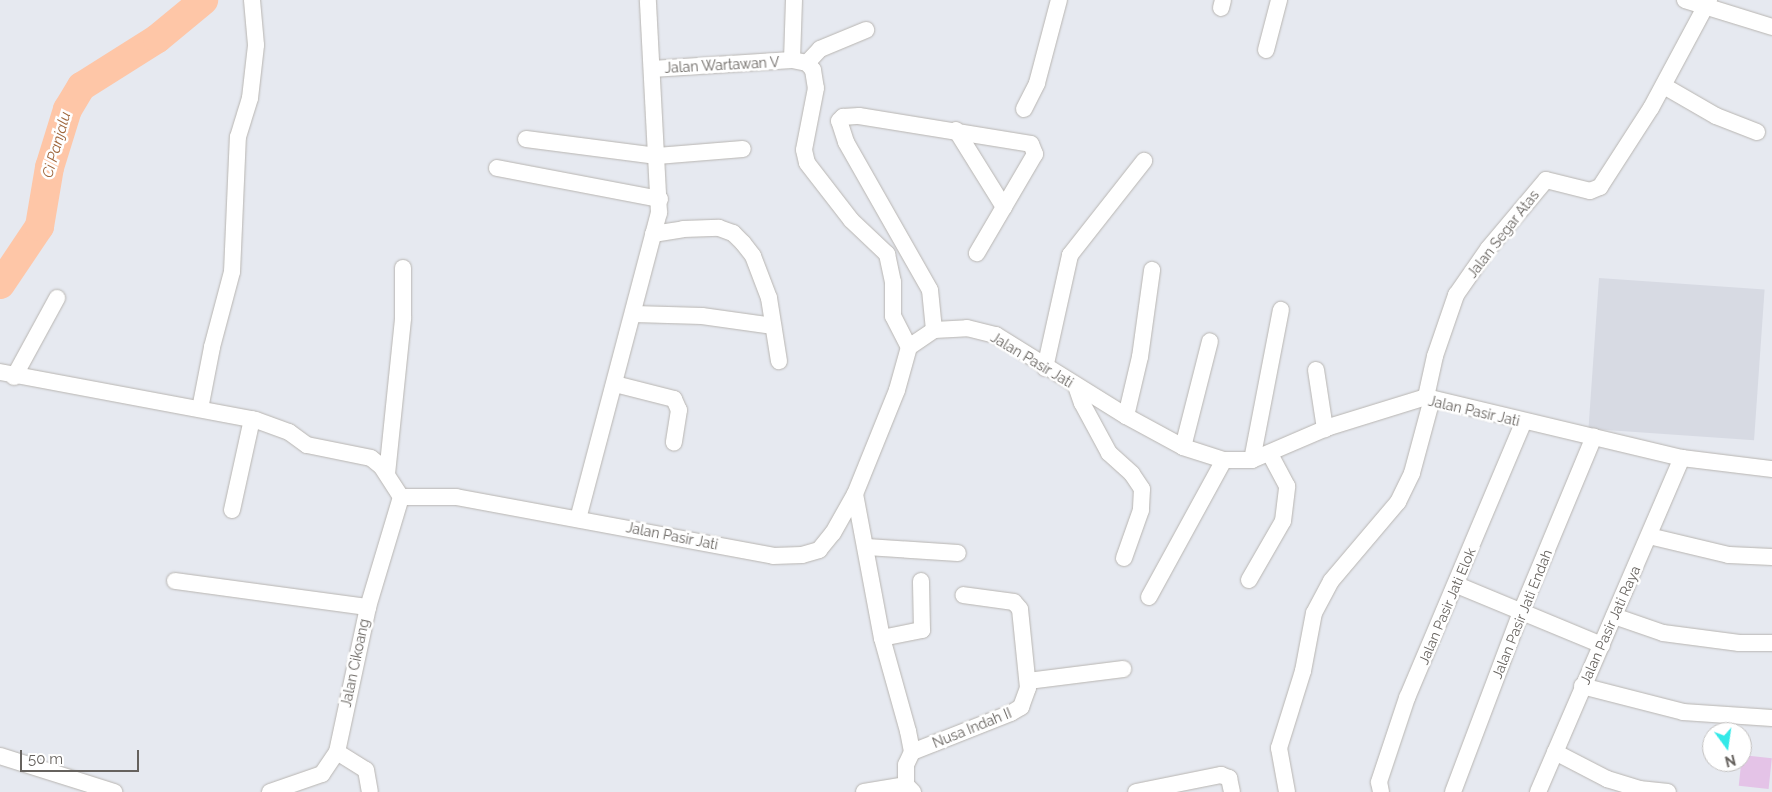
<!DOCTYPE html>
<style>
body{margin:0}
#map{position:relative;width:1772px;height:792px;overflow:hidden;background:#e6e9f0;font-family:Raleway,sans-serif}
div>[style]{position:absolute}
.education>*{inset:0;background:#d7dae3;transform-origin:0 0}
.green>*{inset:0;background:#e4c3e7;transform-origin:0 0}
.river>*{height:29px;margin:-14.5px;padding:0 14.5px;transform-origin:14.5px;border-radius:14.5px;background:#fec6a7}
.roads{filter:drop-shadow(0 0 1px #b8b5b1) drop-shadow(0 0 1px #b8b5b1)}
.street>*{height:16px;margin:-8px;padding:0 8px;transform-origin:8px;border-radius:8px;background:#fff}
span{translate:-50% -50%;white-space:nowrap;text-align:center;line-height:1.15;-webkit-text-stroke:5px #fff;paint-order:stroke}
.street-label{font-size:14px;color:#66625e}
.water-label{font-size:15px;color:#9f673d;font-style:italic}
.north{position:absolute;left:1702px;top:722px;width:50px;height:50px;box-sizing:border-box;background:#fff;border:1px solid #c2c0bf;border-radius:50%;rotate:166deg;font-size:14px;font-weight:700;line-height:20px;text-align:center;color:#66625e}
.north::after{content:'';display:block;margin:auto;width:18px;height:22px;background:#33e9e8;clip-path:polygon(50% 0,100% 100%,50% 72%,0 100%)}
.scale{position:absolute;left:20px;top:750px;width:119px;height:22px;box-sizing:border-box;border:2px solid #66625e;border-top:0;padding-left:6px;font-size:15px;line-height:18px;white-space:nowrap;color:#66625e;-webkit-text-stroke:4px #fff;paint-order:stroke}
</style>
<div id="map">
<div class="education">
<i style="left:1599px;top:278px;width:166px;height:151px;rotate:4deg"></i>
</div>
<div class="green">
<i style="left:1742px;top:755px;width:30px;height:31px;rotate:6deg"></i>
</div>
<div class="river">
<i style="left:0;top:284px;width:70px;rotate:-56.1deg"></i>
<i style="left:39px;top:226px;width:60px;rotate:-80.4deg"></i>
<i style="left:49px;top:167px;width:61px;rotate:-72.8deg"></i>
<i style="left:67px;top:109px;width:27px;rotate:-59deg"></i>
<i style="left:81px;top:86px;width:90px;rotate:-32.3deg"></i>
<i style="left:157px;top:38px;width:60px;rotate:-39.6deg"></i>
</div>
<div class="roads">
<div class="street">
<i style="left:1685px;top:0;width:91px;rotate:17.2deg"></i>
<i style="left:1221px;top:8px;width:8px;rotate:-76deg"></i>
<i style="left:1266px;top:50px;width:52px;rotate:-75.4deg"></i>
<i style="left:792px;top:60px;width:60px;rotate:-88.1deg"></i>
<i style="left:807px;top:63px;width:19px;rotate:-47deg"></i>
<i style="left:820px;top:49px;width:50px;rotate:-22.4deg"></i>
<i style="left:652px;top:69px;width:140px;rotate:-3.7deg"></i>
<i style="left:792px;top:60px;width:15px;rotate:11deg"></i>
<i style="left:807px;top:63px;width:9px;rotate:49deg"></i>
<i style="left:813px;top:70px;width:18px;rotate:81deg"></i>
<i style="left:816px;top:88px;width:63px;rotate:101deg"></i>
<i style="left:804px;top:150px;width:13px;rotate:77deg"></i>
<i style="left:807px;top:163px;width:72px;rotate:52.3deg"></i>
<i style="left:851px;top:220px;width:50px;rotate:43.4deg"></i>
<i style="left:887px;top:254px;width:29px;rotate:78deg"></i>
<i style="left:893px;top:282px;width:34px;rotate:90deg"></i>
<i style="left:893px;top:316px;width:35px;rotate:63deg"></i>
<i style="left:1664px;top:86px;width:60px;rotate:30deg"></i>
<i style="left:1716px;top:116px;width:44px;rotate:21.3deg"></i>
<i style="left:1024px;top:109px;width:29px;rotate:-63deg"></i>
<i style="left:1037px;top:83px;width:86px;rotate:-75.2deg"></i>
<i style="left:956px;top:130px;width:91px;rotate:58.1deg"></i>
<i style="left:526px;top:139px;width:132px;rotate:7.4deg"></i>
<i style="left:657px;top:156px;width:86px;rotate:-4.7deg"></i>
<i style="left:497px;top:168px;width:166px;rotate:10.8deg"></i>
<i style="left:653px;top:234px;width:30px;rotate:-9deg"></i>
<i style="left:683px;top:229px;width:36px;rotate:-2deg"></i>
<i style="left:719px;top:228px;width:15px;rotate:20deg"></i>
<i style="left:733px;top:233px;width:14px;rotate:45deg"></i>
<i style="left:743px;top:243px;width:16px;rotate:52deg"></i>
<i style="left:753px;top:256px;width:45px;rotate:69.1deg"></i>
<i style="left:769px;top:298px;width:64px;rotate:81deg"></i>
<i style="left:634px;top:314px;width:68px;rotate:1.7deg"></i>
<i style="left:702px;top:316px;width:72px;rotate:8deg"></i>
<i style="left:934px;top:330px;width:40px;rotate:-95.7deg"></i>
<i style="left:930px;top:290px;width:170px;rotate:-119.6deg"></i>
<i style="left:846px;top:142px;width:22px;rotate:-108deg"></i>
<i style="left:839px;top:121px;width:6px;rotate:-45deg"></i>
<i style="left:843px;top:117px;width:16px;rotate:-4deg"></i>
<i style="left:859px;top:116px;width:174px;rotate:9.2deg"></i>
<i style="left:1031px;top:144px;width:11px;rotate:68deg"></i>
<i style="left:1035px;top:154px;width:115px;rotate:120.4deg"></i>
<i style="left:1045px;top:368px;width:116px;rotate:-77.5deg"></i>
<i style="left:1070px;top:255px;width:120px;rotate:-51.8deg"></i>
<i style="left:1316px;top:370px;width:60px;rotate:81.3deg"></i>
<i style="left:0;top:372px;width:260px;rotate:10.6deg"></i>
<i style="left:256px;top:420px;width:35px;rotate:20deg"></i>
<i style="left:289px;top:432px;width:22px;rotate:36deg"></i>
<i style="left:307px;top:445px;width:65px;rotate:11.5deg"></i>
<i style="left:371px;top:458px;width:13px;rotate:39deg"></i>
<i style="left:381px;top:466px;width:37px;rotate:57deg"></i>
<i style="left:14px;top:377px;width:90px;rotate:-61.4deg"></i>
<i style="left:615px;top:384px;width:61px;rotate:14.3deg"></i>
<i style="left:674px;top:399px;width:12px;rotate:66deg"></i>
<i style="left:679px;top:410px;width:33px;rotate:99deg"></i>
<i style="left:1076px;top:386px;width:18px;rotate:71deg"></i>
<i style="left:1082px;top:403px;width:57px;rotate:61.6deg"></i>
<i style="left:1109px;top:453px;width:31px;rotate:42deg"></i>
<i style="left:1132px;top:474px;width:18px;rotate:56deg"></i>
<i style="left:1142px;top:489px;width:21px;rotate:93deg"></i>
<i style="left:1141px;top:510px;width:51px;rotate:109.5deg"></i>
<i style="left:1426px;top:397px;width:42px;rotate:-77.6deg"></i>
<i style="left:1435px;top:356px;width:65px;rotate:-71deg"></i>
<i style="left:1456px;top:295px;width:56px;rotate:-55.2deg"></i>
<i style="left:1488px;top:249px;width:90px;rotate:-50deg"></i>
<i style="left:1546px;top:180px;width:45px;rotate:14deg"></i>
<i style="left:1590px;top:191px;width:11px;rotate:-22deg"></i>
<i style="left:1600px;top:187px;width:94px;rotate:-57.2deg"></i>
<i style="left:1651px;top:108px;width:123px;rotate:-61.8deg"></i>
<i style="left:200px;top:409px;width:63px;rotate:-79deg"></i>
<i style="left:212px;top:347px;width:78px;rotate:-75.1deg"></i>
<i style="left:232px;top:272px;width:135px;rotate:-87.5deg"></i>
<i style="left:238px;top:137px;width:41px;rotate:-72.9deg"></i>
<i style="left:250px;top:98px;width:53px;rotate:-83.5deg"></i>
<i style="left:256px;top:45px;width:45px;rotate:-95.1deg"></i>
<i style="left:1126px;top:416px;width:61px;rotate:-76.7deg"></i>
<i style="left:1140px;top:357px;width:88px;rotate:-82.1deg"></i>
<i style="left:1183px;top:447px;width:109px;rotate:-75.7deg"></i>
<i style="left:1252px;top:460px;width:153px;rotate:-79.1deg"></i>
<i style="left:387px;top:474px;width:157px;rotate:-84.1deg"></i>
<i style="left:403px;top:318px;width:50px;rotate:-90deg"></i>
<i style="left:855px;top:494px;width:147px;rotate:79.4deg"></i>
<i style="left:882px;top:638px;width:97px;rotate:74.4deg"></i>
<i style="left:908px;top:731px;width:21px;rotate:79deg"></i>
<i style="left:912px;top:752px;width:14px;rotate:115deg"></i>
<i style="left:906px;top:765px;width:20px;rotate:90deg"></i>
<i style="left:906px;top:785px;width:10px;rotate:45deg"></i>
<i style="left:401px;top:497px;width:55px"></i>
<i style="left:456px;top:497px;width:322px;rotate:10.5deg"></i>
<i style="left:773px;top:556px;width:29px;rotate:-2deg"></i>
<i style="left:802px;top:555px;width:18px;rotate:-16deg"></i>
<i style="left:819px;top:550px;width:22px;rotate:-51deg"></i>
<i style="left:833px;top:533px;width:45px;rotate:-60.6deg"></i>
<i style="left:855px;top:494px;width:112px;rotate:-68deg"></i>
<i style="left:897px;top:390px;width:45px;rotate:-74.4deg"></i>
<i style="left:909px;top:347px;width:30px;rotate:-34deg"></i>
<i style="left:934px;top:330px;width:33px;rotate:-3deg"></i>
<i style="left:967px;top:328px;width:30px;rotate:14deg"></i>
<i style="left:996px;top:335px;width:153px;rotate:31.9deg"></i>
<i style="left:1126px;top:416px;width:65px;rotate:28.5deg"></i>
<i style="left:1183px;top:447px;width:43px;rotate:17.6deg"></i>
<i style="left:1224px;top:460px;width:28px"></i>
<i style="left:1252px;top:460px;width:84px;rotate:-23.2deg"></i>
<i style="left:1329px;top:427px;width:102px;rotate:-17.2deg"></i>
<i style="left:1426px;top:397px;width:263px;rotate:13.4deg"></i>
<i style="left:1682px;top:458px;width:91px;rotate:7deg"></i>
<i style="left:232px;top:510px;width:93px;rotate:-77.6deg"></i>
<i style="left:578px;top:519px;width:317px;rotate:-75.2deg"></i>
<i style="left:659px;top:213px;width:213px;rotate:-93deg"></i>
<i style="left:1649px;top:536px;width:82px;rotate:13.4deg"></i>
<i style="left:1729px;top:555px;width:43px;rotate:2.7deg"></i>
<i style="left:867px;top:547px;width:91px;rotate:3.8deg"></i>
<i style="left:1249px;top:580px;width:68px;rotate:-60deg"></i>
<i style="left:1283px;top:521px;width:35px;rotate:-83deg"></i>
<i style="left:1287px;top:486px;width:36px;rotate:-118deg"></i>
<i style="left:175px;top:581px;width:195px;rotate:7.7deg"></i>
<i style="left:1457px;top:585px;width:157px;rotate:22.5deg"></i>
<i style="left:1149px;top:597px;width:156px;rotate:-61.3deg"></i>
<i style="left:1614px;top:616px;width:52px;rotate:19.1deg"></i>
<i style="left:1663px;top:633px;width:77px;rotate:7.5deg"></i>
<i style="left:1739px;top:643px;width:33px"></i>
<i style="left:882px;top:638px;width:41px;rotate:-11.3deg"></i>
<i style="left:922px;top:630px;width:49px;rotate:-91.2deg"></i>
<i style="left:1028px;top:681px;width:96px;rotate:-7.2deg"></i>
<i style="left:1582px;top:686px;width:104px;rotate:14.4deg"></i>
<i style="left:1683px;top:712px;width:89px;rotate:3.9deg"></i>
<i style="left:337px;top:752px;width:34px;rotate:32deg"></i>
<i style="left:366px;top:770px;width:22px;rotate:80deg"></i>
<i style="left:912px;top:752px;width:106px;rotate:-21.5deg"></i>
<i style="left:1011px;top:713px;width:12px;rotate:-31deg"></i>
<i style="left:1021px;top:707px;width:20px;rotate:-70deg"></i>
<i style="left:1028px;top:688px;width:79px;rotate:-95.8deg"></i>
<i style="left:1020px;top:609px;width:9px;rotate:-131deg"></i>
<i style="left:1014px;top:602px;width:51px;rotate:-172.2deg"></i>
<i style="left:1555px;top:752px;width:59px;rotate:27.4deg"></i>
<i style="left:1607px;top:779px;width:34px;rotate:17deg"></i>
<i style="left:1639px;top:789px;width:29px;rotate:6deg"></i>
<i style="left:0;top:756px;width:120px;rotate:17.5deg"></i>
<i style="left:270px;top:792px;width:55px;rotate:-19.1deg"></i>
<i style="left:322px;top:774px;width:27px;rotate:-56deg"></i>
<i style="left:337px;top:752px;width:148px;rotate:-77.9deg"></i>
<i style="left:368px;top:607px;width:115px;rotate:-73.3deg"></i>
<i style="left:864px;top:792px;width:43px;rotate:-9.5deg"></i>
<i style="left:1136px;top:792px;width:87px;rotate:-11.3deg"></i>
<i style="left:1221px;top:775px;width:9px;rotate:21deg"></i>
<i style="left:1229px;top:778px;width:14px;rotate:78deg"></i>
<i style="left:1287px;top:792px;width:45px;rotate:-100.3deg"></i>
<i style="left:1279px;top:748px;width:81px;rotate:-72.7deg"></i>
<i style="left:1303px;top:671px;width:59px;rotate:-79.3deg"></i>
<i style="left:1314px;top:613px;width:36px;rotate:-62deg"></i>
<i style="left:1331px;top:581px;width:104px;rotate:-49.7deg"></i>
<i style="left:1398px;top:502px;width:32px;rotate:-64deg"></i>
<i style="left:1412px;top:473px;width:77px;rotate:-74.9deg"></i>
<i style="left:1381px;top:792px;width:10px;rotate:-101deg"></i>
<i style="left:1379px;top:782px;width:89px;rotate:-71.6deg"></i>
<i style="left:1407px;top:698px;width:298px;rotate:-67.1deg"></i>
<i style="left:1453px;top:792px;width:192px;rotate:-69.3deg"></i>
<i style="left:1521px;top:612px;width:190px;rotate:-67.4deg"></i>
<i style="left:1538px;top:792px;width:364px;rotate:-66.7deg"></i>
</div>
</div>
<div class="street-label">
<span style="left:722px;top:65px;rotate:-3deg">Jalan Wartawan V</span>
<span style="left:1503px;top:234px;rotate:-52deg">Jalan Segar Atas</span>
<span style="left:1032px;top:360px;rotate:31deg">Jalan Pasir Jati</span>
<span style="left:1474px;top:411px;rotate:13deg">Jalan Pasir Jati</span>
<span style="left:672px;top:536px;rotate:11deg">Jalan Pasir Jati</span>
<span style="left:1447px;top:606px;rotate:-67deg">Jalan Pasir Jati Elok</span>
<span style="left:1522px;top:614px;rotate:-68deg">Jalan Pasir Jati Endah</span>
<span style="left:1610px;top:625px;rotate:-66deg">Jalan Pasir Jati Raya</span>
<span style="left:355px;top:663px;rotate:-78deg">Jalan Cikoang</span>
<span style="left:972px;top:728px;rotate:-22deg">Nusa Indah II</span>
</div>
<div class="water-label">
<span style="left:57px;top:145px;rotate:-74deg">Ci Panjalu</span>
</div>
<div class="north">N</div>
<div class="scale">50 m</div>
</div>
